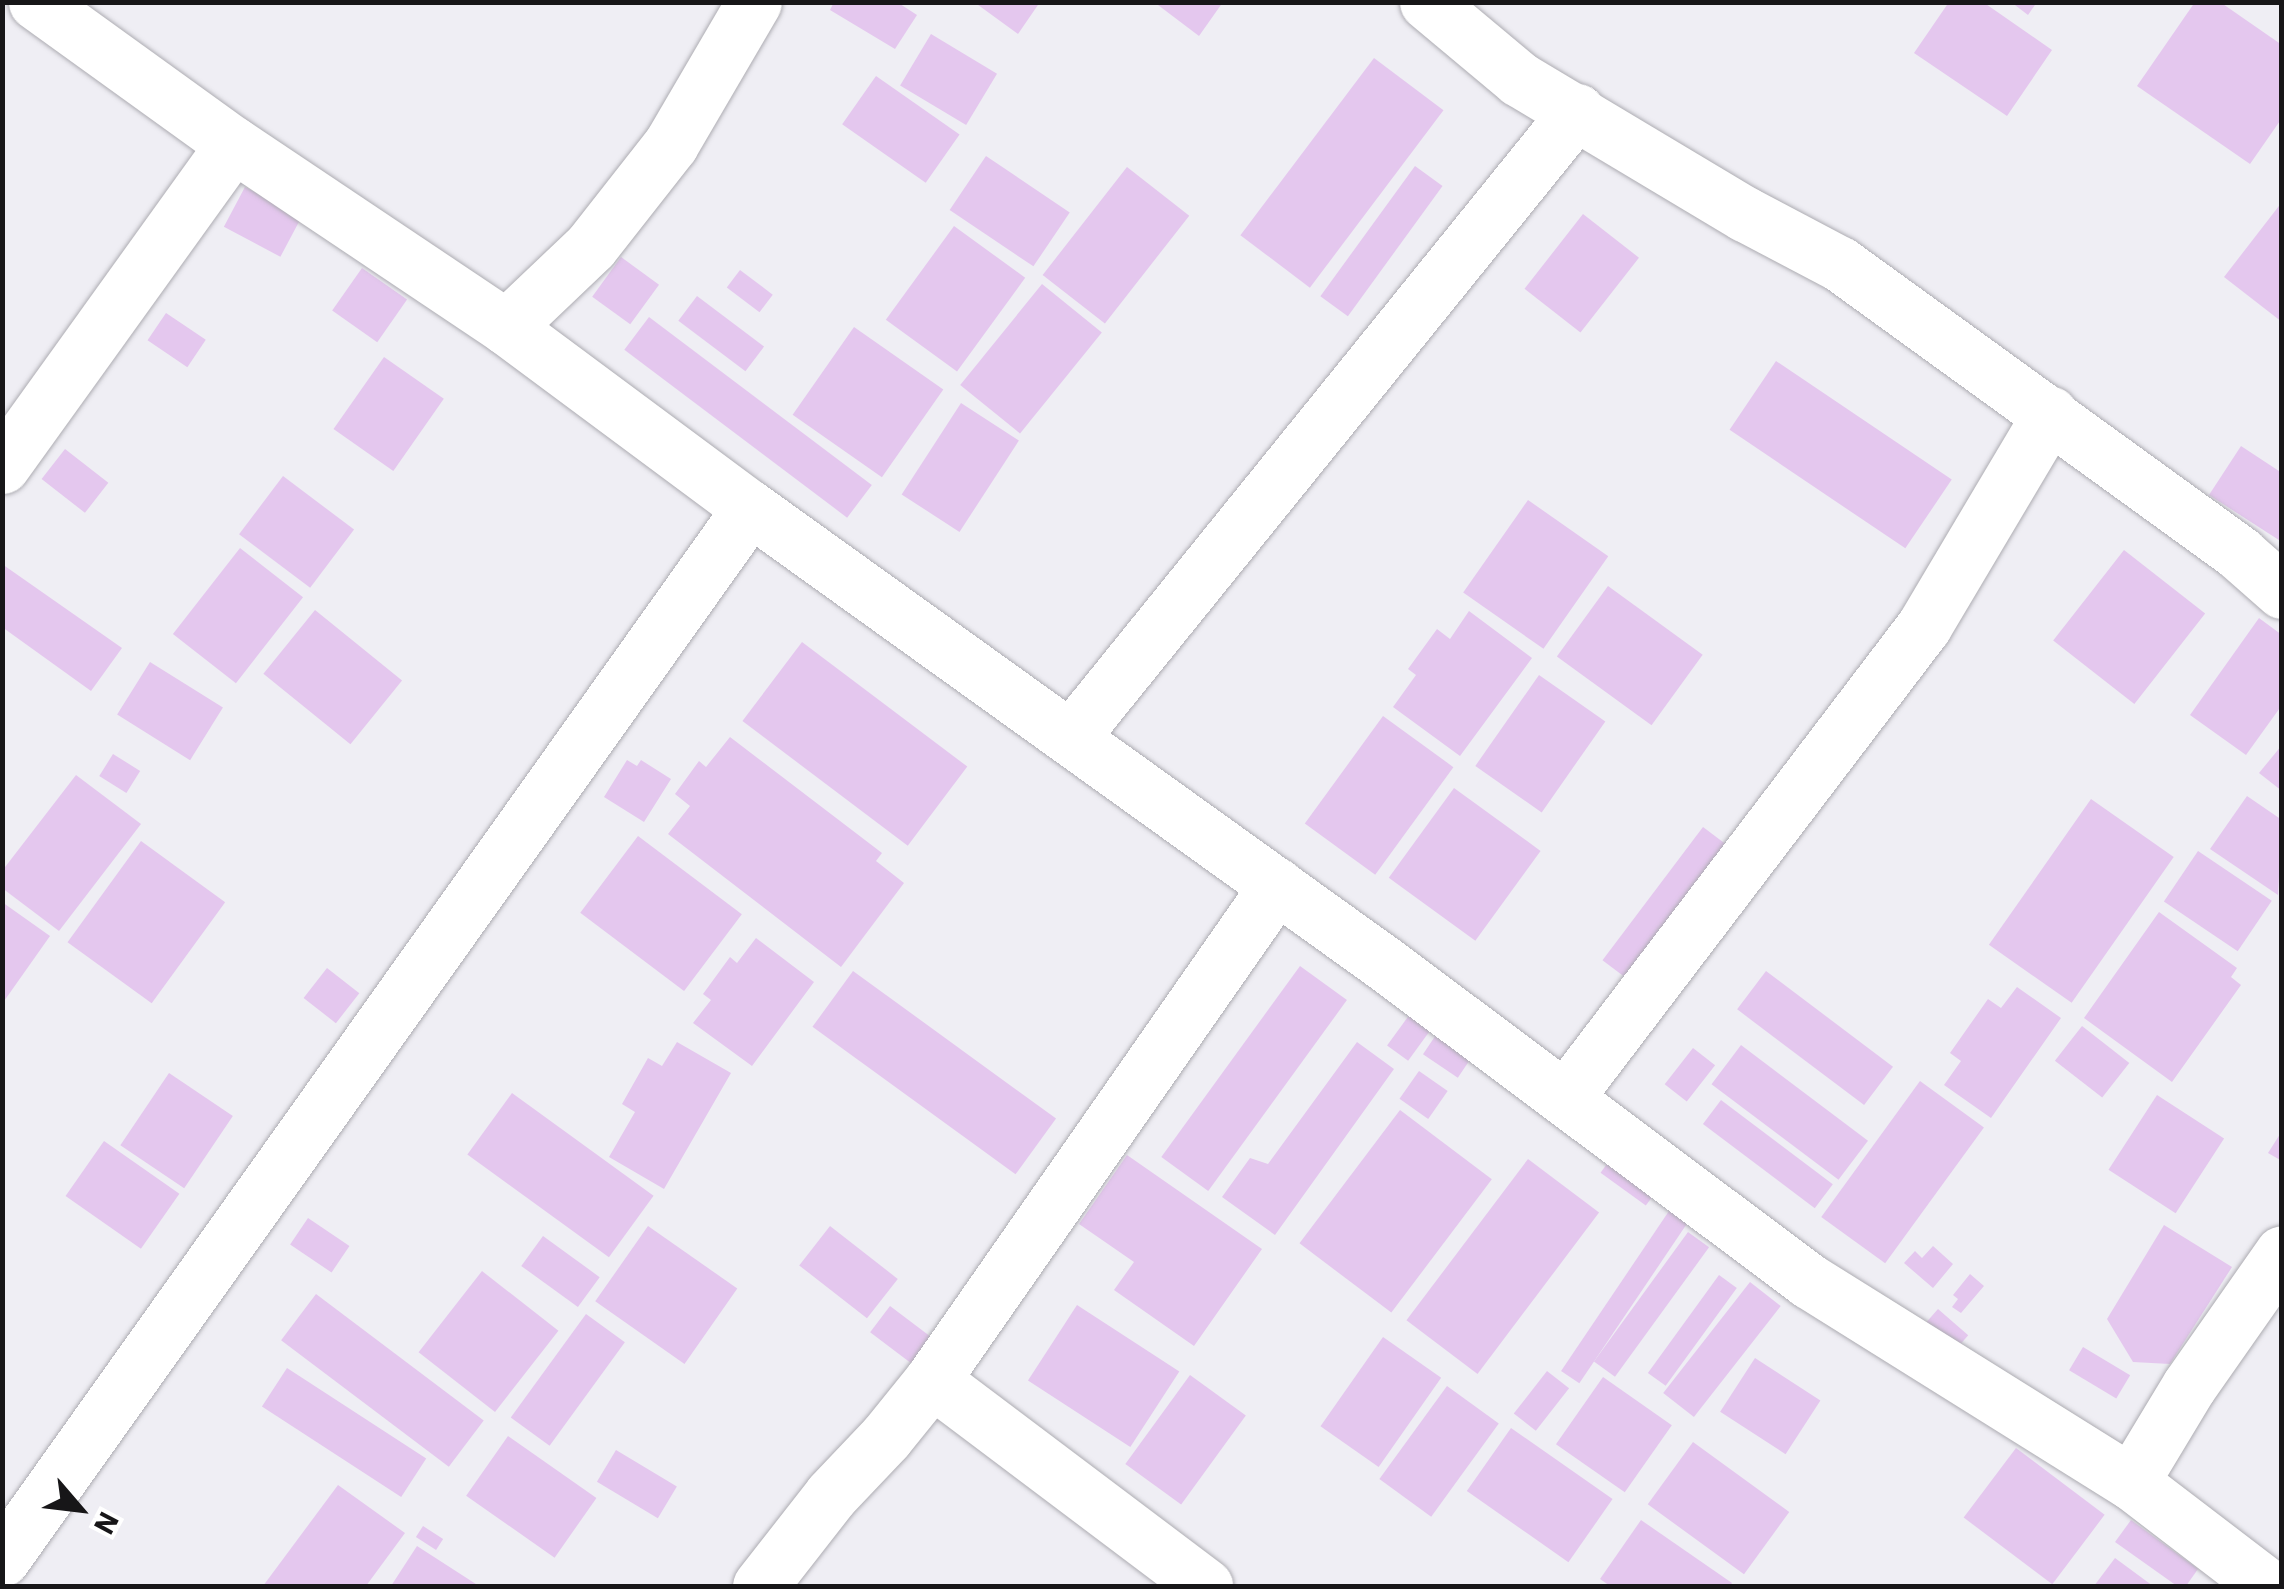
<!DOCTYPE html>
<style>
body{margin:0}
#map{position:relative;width:2284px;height:1589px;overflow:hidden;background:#efeef4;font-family:"IBM Plex Sans",sans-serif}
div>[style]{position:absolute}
.building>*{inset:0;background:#e4c7ee;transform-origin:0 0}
.roads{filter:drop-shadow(0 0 2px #adacb2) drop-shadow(0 0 2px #adacb2)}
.minor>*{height:55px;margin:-27.5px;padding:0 27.5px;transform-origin:27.5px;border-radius:27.5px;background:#fff}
span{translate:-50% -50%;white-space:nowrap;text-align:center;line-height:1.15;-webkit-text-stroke:9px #fff;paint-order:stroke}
.frame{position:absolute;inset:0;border:5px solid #171618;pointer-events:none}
.north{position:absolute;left:30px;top:1459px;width:100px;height:100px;-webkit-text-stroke:8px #fff;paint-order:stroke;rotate:118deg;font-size:28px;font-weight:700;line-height:40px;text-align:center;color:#171618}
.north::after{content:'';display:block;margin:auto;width:35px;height:45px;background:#171618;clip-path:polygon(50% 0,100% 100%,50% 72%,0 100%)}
</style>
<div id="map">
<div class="building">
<i style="clip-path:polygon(834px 2px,897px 2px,917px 15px,895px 49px,830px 10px)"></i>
<i style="clip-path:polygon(974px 2px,1040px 2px,1018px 34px)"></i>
<i style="clip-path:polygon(1154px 2px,1223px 2px,1199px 36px)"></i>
<i style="clip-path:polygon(1949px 2px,1983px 2px,2052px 50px,2007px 116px,1914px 53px)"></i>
<i style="clip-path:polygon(2011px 2px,2037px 2px,2028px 15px)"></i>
<i style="clip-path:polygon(2195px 2px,2220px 2px,2282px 45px,2282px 118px,2250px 164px,2137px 86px)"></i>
<i style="left:931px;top:34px;width:77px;height:60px;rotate:31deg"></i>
<i style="left:1374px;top:58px;width:87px;height:222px;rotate:37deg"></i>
<i style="left:876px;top:76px;width:102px;height:59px;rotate:35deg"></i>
<i style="left:986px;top:156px;width:101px;height:65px;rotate:34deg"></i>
<i style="left:1415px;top:166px;width:34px;height:161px;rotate:36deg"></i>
<i style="left:1127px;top:167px;width:79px;height:137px;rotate:38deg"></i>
<i style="left:245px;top:187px;width:64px;height:45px;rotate:28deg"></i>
<i style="clip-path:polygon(2282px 202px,2282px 322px,2224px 277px)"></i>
<i style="left:1583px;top:214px;width:71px;height:95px;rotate:38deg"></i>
<i style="left:954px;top:226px;width:88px;height:116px;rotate:36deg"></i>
<i style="left:621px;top:257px;width:47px;height:49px;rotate:36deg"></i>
<i style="left:362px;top:268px;width:55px;height:52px;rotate:35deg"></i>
<i style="left:740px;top:270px;width:41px;height:22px;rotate:37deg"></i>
<i style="left:1042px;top:284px;width:77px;height:130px;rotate:39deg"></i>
<i style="left:697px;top:296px;width:84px;height:31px;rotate:37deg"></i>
<i style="left:166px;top:313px;width:48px;height:33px;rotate:34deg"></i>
<i style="left:649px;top:317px;width:279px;height:41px;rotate:37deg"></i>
<i style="left:854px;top:327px;width:109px;height:107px;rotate:35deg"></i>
<i style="left:384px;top:357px;width:73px;height:88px;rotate:35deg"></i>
<i style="left:1776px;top:361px;width:212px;height:83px;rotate:34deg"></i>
<i style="left:961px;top:403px;width:69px;height:109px;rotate:33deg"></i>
<i style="clip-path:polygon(2241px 446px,2282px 473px,2282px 542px,2209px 495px)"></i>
<i style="left:65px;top:449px;width:55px;height:38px;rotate:38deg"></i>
<i style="left:283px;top:476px;width:89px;height:73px;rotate:37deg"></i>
<i style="left:1528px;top:500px;width:98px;height:113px;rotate:35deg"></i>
<i style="left:240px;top:548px;width:80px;height:109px;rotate:38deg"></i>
<i style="left:2124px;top:550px;width:103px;height:115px;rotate:38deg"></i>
<i style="clip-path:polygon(2px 564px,122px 648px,91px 691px,2px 627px)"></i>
<i style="left:1608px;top:586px;width:117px;height:87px;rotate:36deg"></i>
<i style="left:315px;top:610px;width:112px;height:82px;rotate:39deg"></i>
<i style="clip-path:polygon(1469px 611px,1532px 658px,1460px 756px,1393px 707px,1416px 675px,1408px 669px,1437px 629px,1450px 639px)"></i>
<i style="clip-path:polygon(2259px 618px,2282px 635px,2282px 705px,2246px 755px,2190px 715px)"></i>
<i style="left:802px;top:642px;width:207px;height:99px;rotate:37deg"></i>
<i style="left:150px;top:662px;width:86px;height:62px;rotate:32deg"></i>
<i style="left:1539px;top:675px;width:81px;height:111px;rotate:35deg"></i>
<i style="left:1383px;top:716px;width:87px;height:133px;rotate:36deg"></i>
<i style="clip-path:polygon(730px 737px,882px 853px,876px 861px,904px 883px,841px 967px,668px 834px,690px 806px,675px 794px,699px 761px,706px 767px)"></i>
<i style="clip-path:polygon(2282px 745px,2282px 791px,2259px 773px)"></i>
<i style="left:113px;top:754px;width:32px;height:26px;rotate:32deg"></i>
<i style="clip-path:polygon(627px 760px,637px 766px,641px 760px,671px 779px,644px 822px,604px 797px)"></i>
<i style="clip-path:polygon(76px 775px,141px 824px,59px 931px,2px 888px,2px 871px)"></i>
<i style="left:1454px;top:788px;width:107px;height:111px;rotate:36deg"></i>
<i style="clip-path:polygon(2247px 796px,2282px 820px,2278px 895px,2210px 849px)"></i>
<i style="left:2091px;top:799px;width:101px;height:178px;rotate:35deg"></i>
<i style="left:1703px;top:827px;width:44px;height:167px;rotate:37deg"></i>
<i style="left:638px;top:836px;width:130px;height:96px;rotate:37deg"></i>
<i style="left:141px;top:841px;width:104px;height:125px;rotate:36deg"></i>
<i style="left:2198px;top:851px;width:89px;height:61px;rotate:34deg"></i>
<i style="clip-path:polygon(2px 902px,50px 936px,2px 1004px)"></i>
<i style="clip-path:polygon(2159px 912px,2237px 968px,2231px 977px,2241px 985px,2172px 1082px,2084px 1018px)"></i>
<i style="clip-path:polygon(756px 938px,814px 982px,752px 1066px,693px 1023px,711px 1000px,703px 994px,730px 957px,737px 963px)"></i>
<i style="left:1300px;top:966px;width:58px;height:236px;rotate:36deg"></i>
<i style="left:327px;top:968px;width:41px;height:38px;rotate:38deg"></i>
<i style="left:853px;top:971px;width:251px;height:69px;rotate:36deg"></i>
<i style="left:1766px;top:971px;width:159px;height:48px;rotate:37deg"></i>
<i style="clip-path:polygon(2017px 987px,2061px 1018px,1991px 1118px,1944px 1085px,1961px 1061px,1950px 1053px,1988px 999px,2001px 1008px)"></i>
<i style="left:1410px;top:1014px;width:26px;height:39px;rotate:36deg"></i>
<i style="left:1442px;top:1026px;width:42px;height:34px;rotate:34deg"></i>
<i style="left:2082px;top:1026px;width:60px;height:44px;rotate:38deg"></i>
<i style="clip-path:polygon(677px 1042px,731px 1073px,664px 1189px,609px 1157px,635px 1112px,622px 1104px,648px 1058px,662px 1066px)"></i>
<i style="clip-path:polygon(1357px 1042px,1394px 1069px,1275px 1235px,1222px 1197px,1250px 1158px,1268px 1164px)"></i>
<i style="left:1741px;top:1045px;width:159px;height:49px;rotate:37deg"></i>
<i style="left:1693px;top:1048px;width:28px;height:46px;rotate:38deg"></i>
<i style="left:1419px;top:1071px;width:35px;height:34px;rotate:35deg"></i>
<i style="left:169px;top:1073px;width:77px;height:87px;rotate:34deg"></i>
<i style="left:1920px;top:1081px;width:79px;height:168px;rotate:36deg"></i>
<i style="left:512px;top:1093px;width:175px;height:76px;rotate:36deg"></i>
<i style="left:2157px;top:1095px;width:80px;height:89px;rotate:33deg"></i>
<i style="left:1721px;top:1100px;width:140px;height:30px;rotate:37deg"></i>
<i style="left:1400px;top:1110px;width:115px;height:167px;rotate:37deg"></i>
<i style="clip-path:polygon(2282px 1131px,2282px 1161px,2268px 1153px)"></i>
<i style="left:104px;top:1141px;width:92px;height:67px;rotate:35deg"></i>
<i style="left:1617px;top:1150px;width:56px;height:28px;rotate:36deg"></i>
<i style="clip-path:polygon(1127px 1155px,1262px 1249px,1194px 1346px,1114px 1290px,1134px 1262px,1079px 1224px)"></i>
<i style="left:1528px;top:1159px;width:89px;height:202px;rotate:37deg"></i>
<i style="left:1669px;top:1211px;width:22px;height:193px;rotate:34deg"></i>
<i style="left:308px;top:1218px;width:50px;height:32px;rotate:34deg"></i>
<i style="clip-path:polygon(2164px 1225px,2232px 1267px,2170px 1364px,2133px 1362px,2107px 1319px)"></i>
<i style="left:648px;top:1226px;width:109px;height:92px;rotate:35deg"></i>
<i style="left:830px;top:1226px;width:86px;height:50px;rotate:38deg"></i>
<i style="left:1688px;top:1232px;width:26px;height:160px;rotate:36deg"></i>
<i style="left:543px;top:1236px;width:70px;height:37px;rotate:36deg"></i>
<i style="clip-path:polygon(1933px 1246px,1953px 1264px,1933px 1288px,1904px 1263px,1915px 1251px,1922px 1258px)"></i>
<i style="left:482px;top:1271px;width:97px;height:103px;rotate:38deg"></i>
<i style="clip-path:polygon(1970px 1274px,1984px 1286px,1961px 1313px,1952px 1307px,1958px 1299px,1953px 1295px)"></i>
<i style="left:1719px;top:1275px;width:22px;height:121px;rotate:36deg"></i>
<i style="left:1750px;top:1282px;width:39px;height:141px;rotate:38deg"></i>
<i style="left:316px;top:1294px;width:210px;height:58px;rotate:37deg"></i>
<i style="left:1077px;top:1305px;width:122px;height:90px;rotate:33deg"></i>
<i style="left:890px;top:1306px;width:58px;height:33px;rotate:37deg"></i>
<i style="left:1938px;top:1309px;width:40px;height:22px;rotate:41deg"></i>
<i style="left:586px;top:1314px;width:48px;height:128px;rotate:36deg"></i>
<i style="left:1383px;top:1337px;width:71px;height:109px;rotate:35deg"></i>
<i style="left:2083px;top:1347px;width:55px;height:27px;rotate:31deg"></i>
<i style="left:1755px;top:1358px;width:78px;height:64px;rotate:33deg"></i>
<i style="left:287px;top:1368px;width:166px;height:46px;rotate:33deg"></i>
<i style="left:1547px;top:1371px;width:28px;height:54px;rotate:38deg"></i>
<i style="left:1190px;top:1375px;width:69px;height:110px;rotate:36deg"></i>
<i style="left:1603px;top:1377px;width:84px;height:82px;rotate:35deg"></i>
<i style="left:1447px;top:1386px;width:64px;height:115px;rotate:36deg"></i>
<i style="left:1511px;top:1428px;width:124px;height:77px;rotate:35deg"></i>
<i style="left:508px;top:1436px;width:108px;height:73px;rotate:35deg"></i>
<i style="left:1693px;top:1442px;width:119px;height:77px;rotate:36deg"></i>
<i style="left:2016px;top:1448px;width:111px;height:87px;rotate:37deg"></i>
<i style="left:616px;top:1450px;width:71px;height:37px;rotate:31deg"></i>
<i style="clip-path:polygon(338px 1485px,405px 1533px,366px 1586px,263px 1586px)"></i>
<i style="clip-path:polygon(1641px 1520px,1732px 1583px,1730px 1586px,1610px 1586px,1600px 1579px)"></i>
<i style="clip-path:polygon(2131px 1520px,2198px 1569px,2186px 1586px,2177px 1586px,2115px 1542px)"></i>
<i style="left:423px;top:1526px;width:24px;height:13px;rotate:33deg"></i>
<i style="clip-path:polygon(417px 1546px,479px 1586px,391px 1586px)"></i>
<i style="clip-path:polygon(2115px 1558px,2153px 1586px,2094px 1586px)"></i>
</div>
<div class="roads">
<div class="minor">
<i style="left:36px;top:2px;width:243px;rotate:35.8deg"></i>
<i style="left:233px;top:144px;width:329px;rotate:33.8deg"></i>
<i style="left:506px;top:327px;width:304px;rotate:36.6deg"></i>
<i style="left:750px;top:508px;width:785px;rotate:35.67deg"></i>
<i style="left:1388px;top:966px;width:526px;rotate:36.8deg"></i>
<i style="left:1809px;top:1281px;width:380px;rotate:32deg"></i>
<i style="left:2131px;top:1482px;width:171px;rotate:37.4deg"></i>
<i style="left:1427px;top:2px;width:120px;rotate:39.9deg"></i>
<i style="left:1519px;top:79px;width:263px;rotate:30.9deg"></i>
<i style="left:1745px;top:214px;width:107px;rotate:27.8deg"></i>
<i style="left:1840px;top:264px;width:494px;rotate:35.9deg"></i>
<i style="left:2240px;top:554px;width:56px;rotate:41.4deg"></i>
<i style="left:506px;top:327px;width:117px;rotate:-43.6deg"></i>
<i style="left:591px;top:246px;width:130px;rotate:-51.9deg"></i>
<i style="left:671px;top:144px;width:164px;rotate:-59.7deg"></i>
<i style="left:2px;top:466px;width:396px;rotate:-54.3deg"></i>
<i style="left:1071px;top:737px;width:805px;rotate:-51.05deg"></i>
<i style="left:1565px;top:1098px;width:593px;rotate:-52.74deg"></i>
<i style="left:1924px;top:626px;width:247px;rotate:-59.3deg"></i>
<i style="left:932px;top:1380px;width:342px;rotate:37deg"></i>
<i style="left:2131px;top:1482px;width:112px;rotate:-58.9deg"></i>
<i style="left:2189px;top:1386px;width:162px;rotate:-55deg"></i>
<i style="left:2px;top:1559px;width:1290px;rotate:-54.56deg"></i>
<i style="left:760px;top:1586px;width:115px;rotate:-52deg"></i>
<i style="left:831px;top:1495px;width:80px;rotate:-46.5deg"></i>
<i style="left:886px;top:1437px;width:73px;rotate:-51.1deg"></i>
<i style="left:932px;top:1380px;width:603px;rotate:-55.12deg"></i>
</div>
</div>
<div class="frame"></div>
<div class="north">N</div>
</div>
